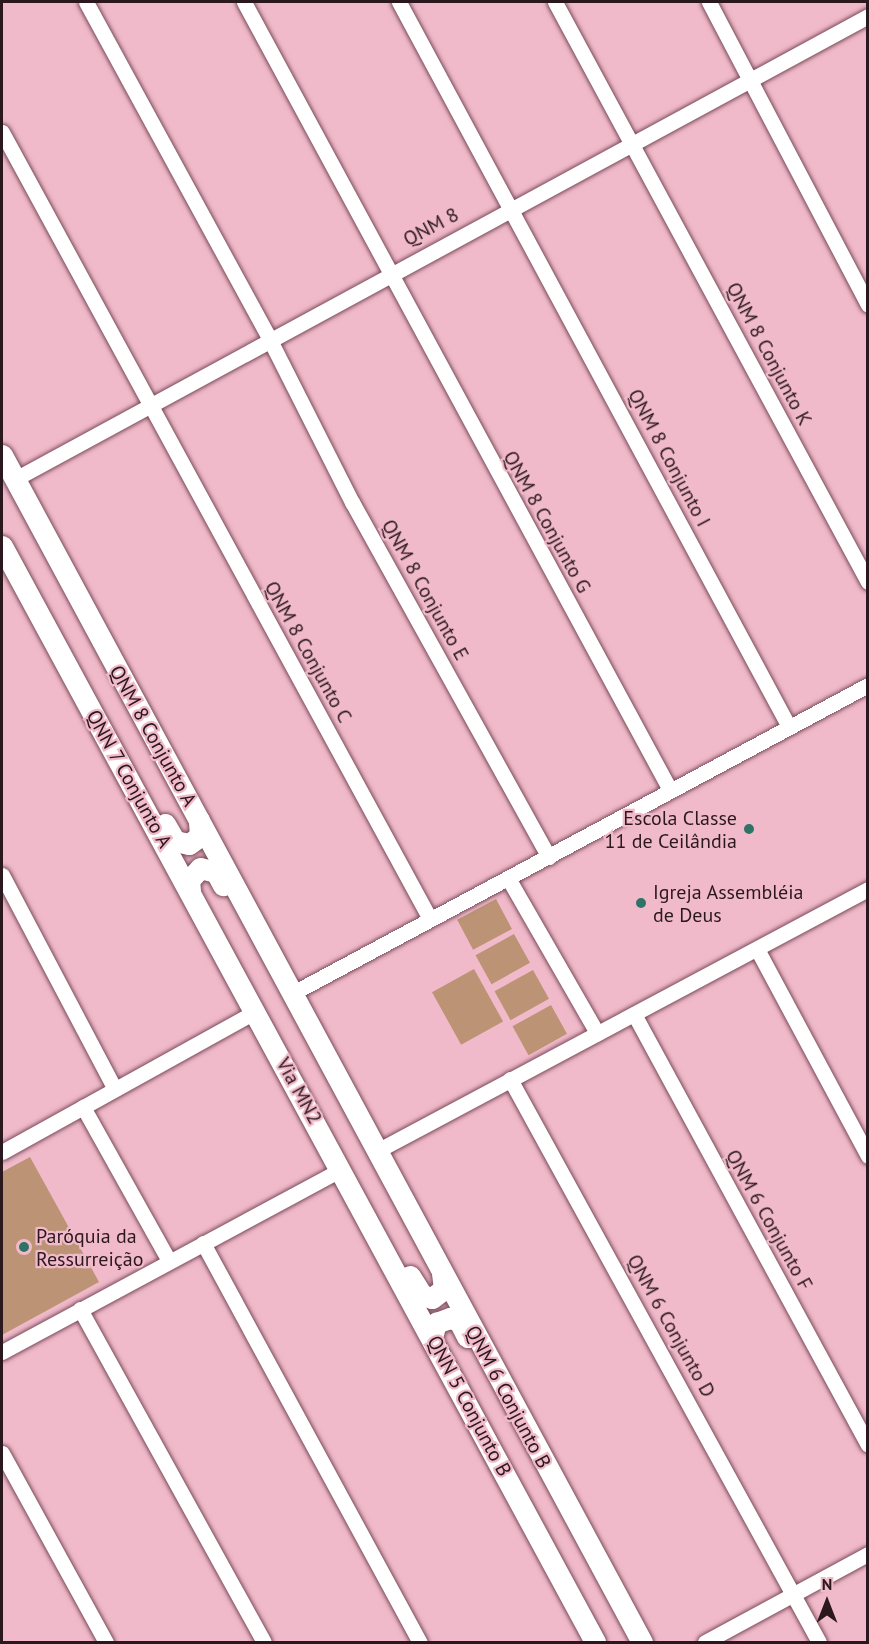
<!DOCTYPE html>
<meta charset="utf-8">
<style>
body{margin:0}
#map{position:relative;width:869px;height:1644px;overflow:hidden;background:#f1baca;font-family:"PT Sans",sans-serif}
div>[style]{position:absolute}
.green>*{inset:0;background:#bc9374;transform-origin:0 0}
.roads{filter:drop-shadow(0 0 2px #7a4b5a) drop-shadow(0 0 2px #7a4b5a)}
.street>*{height:15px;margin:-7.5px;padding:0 7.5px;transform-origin:7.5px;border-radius:7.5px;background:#fff}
.secondary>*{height:21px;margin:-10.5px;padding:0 10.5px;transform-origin:10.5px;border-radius:10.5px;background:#fff}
.dots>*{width:16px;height:16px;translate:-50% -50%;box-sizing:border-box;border:3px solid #f1baca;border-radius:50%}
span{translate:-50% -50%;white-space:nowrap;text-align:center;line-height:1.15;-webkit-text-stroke:4.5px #f1baca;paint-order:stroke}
.street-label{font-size:20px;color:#2b181e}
.poi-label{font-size:20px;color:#2b181e}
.right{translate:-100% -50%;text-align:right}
.left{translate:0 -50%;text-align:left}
.frame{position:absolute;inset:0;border:3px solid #2b181e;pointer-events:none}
.north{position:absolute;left:797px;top:1572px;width:60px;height:60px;-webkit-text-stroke:4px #f1baca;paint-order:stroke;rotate:0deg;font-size:16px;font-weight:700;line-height:24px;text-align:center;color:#2b181e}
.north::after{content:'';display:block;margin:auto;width:21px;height:27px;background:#2b181e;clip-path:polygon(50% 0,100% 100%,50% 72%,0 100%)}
</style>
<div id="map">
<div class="green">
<i style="left:496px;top:899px;width:34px;height:44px;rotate:62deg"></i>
<i style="left:514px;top:934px;width:33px;height:44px;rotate:61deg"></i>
<i style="left:474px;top:969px;width:60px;height:48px;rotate:61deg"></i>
<i style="left:533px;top:970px;width:33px;height:44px;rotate:61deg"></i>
<i style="left:551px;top:1005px;width:33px;height:44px;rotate:61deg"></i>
<i style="clip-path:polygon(30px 1157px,99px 1282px,2px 1335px,2px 1172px)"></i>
</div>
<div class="roads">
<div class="street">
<i style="left:86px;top:2px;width:385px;rotate:61.4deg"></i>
<i style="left:270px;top:340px;width:182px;rotate:63.2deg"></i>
<i style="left:352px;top:502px;width:406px;rotate:61deg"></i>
<i style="left:244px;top:2px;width:896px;rotate:61.6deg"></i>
<i style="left:399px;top:2px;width:823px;rotate:61.72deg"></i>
<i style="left:555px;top:2px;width:659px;rotate:61.65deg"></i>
<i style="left:709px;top:2px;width:342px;rotate:62.3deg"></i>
<i style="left:2px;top:132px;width:896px;rotate:61.46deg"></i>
<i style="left:15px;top:479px;width:971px;rotate:-28.49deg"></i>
<i style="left:2px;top:875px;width:242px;rotate:62.2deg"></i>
<i style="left:508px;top:878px;width:179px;rotate:60.1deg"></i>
<i style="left:757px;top:949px;width:235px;rotate:61.8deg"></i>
<i style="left:291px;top:994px;width:655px;rotate:-28.17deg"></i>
<i style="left:634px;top:1014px;width:490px;rotate:61.5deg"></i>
<i style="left:510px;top:1079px;width:642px;rotate:61.24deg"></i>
<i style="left:83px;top:1107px;width:176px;rotate:60.8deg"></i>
<i style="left:2px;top:1152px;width:289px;rotate:-29deg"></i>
<i style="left:375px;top:1152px;width:559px;rotate:-28.08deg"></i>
<i style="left:203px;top:1243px;width:454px;rotate:61.5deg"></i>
<i style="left:80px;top:1309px;width:380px;rotate:61.1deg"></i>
<i style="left:2px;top:1352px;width:386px;rotate:-28.3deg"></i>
<i style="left:2px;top:1453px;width:216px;rotate:61.2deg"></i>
<i style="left:705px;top:1642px;width:185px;rotate:-28.4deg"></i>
</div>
<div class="secondary">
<i style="left:2px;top:455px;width:1349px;rotate:61.67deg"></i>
<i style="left:2px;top:546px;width:1246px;rotate:61.58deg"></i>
<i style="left:165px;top:824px;width:20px;rotate:60deg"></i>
<i style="left:175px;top:841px;width:14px;rotate:12deg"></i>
<i style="left:189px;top:844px;width:14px;rotate:-36deg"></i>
<i style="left:200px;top:836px;width:16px;rotate:-94deg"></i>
<i style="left:190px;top:891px;width:11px;rotate:-95deg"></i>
<i style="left:189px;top:880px;width:16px;rotate:-47deg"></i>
<i style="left:200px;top:868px;width:16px;rotate:14deg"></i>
<i style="left:216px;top:872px;width:15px;rotate:62deg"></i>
<i style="left:410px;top:1276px;width:22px;rotate:58deg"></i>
<i style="left:422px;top:1295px;width:10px;rotate:17deg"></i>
<i style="left:432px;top:1298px;width:15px;rotate:-37deg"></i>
<i style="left:444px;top:1289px;width:17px;rotate:-97deg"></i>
<i style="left:432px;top:1337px;width:15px;rotate:-74deg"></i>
<i style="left:436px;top:1323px;width:15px;rotate:-20deg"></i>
<i style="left:450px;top:1318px;width:9px;rotate:18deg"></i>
<i style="left:459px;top:1321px;width:18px;rotate:63deg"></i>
</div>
</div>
<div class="dots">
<i style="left:749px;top:829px;background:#2f7366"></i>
<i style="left:641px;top:903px;background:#2f7366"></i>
<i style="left:24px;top:1247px;background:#2f7366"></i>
</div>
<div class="street-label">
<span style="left:431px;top:227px;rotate:-28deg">QNM 8</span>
<span style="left:769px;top:354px;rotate:62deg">QNM 8 Conjunto K</span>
<span style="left:669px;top:458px;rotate:62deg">QNM 8 Conjunto I</span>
<span style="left:547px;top:522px;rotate:61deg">QNM 8 Conjunto G</span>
<span style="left:425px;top:590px;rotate:61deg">QNM 8 Conjunto E</span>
<span style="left:308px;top:652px;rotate:61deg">QNM 8 Conjunto C</span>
<span style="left:153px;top:736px;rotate:61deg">QNM 8 Conjunto A</span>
<span style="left:129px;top:779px;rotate:61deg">QNN 7 Conjunto A</span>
<span style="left:299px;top:1091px;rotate:61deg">Via MN2</span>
<span style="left:769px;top:1220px;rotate:61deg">QNM 6 Conjunto F</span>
<span style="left:671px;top:1326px;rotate:61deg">QNM 6 Conjunto D</span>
<span style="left:508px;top:1397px;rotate:62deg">QNM 6 Conjunto B</span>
<span style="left:469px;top:1406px;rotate:62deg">QNN 5 Conjunto B</span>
</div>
<div class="poi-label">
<span class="right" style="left:737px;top:830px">Escola Classe<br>11 de Ceilândia</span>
<span class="left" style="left:653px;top:904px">Igreja Assembléia<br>de Deus</span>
<span class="left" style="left:36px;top:1248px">Paróquia da<br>Ressurreição</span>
</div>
<div class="frame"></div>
<div class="north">N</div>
</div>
